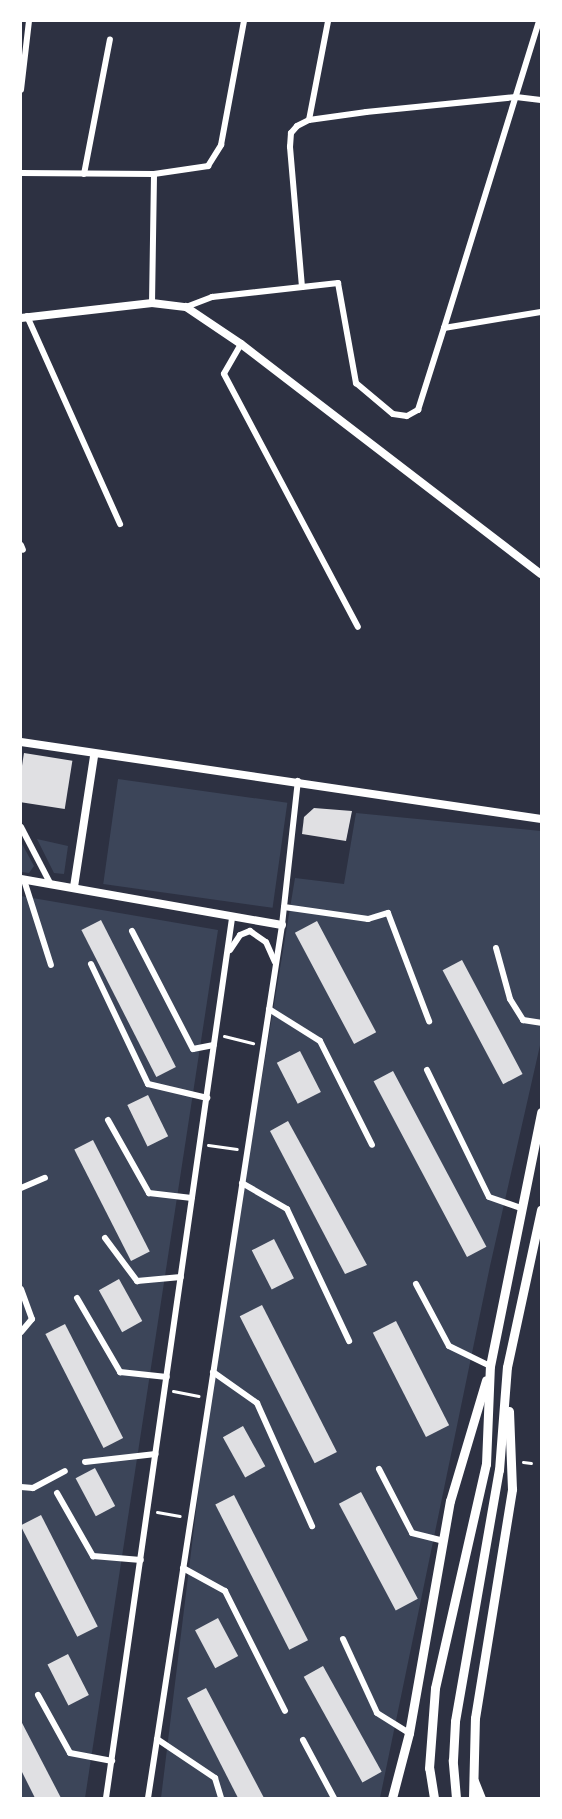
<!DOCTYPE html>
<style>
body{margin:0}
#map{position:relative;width:562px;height:1819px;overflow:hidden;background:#2d3142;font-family:Helvetica,sans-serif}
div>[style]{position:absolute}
.green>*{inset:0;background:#3c4559;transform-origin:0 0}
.building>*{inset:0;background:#e0e0e3;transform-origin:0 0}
.path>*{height:3px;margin:-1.5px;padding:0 1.5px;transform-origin:1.5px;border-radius:1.5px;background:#fff}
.minor>*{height:6px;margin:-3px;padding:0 3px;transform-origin:3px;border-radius:3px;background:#fff}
.tertiary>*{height:8px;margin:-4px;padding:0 4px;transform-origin:4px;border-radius:4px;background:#fff}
.secondary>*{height:9px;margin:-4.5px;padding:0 4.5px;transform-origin:4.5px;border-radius:4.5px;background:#fff}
span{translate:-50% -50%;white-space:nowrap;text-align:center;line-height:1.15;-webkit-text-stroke:4.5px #fff;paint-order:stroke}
.frame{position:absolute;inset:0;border:22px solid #fff;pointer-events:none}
</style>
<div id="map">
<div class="green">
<i style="left:118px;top:779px;width:171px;height:106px;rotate:8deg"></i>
<i style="clip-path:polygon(356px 813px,541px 831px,541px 1041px,490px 1266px,380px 1798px,161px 1798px,213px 1372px,295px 878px,344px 884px)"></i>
<i style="clip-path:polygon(37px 839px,68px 846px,64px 874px,54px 873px)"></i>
<i style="clip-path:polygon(21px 842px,34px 866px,29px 873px,21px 872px)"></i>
<i style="clip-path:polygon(21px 896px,218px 930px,85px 1798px,21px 1798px)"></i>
</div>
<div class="building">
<i style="left:24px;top:753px;width:49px;height:49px;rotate:9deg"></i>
<i style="clip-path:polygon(314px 808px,352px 811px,346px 841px,302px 834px,304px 817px)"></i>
<i style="left:101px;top:920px;width:165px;height:22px;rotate:63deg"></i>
<i style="left:317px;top:921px;width:126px;height:25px;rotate:62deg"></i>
<i style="left:462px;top:960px;width:129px;height:22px;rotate:62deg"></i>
<i style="left:300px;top:1051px;width:46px;height:26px;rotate:63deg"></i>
<i style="left:393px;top:1071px;width:199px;height:22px;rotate:62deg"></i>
<i style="left:148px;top:1095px;width:46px;height:23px;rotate:64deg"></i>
<i style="clip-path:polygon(288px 1121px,367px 1265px,345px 1274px,270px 1131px)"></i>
<i style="left:93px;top:1140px;width:125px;height:21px;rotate:63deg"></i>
<i style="left:274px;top:1239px;width:44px;height:25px;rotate:63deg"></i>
<i style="left:119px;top:1279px;width:48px;height:23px;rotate:61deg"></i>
<i style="left:262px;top:1305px;width:165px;height:25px;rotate:63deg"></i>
<i style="left:396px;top:1321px;width:117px;height:26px;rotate:63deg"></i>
<i style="left:65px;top:1324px;width:128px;height:22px;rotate:63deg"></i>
<i style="left:243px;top:1426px;width:46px;height:23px;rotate:61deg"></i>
<i style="left:95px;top:1468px;width:43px;height:22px;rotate:62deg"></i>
<i style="left:361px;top:1492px;width:121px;height:25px;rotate:62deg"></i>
<i style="left:234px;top:1495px;width:163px;height:21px;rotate:63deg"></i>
<i style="left:41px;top:1515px;width:125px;height:23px;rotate:63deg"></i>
<i style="left:218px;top:1618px;width:43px;height:26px;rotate:62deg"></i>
<i style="left:68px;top:1654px;width:46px;height:23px;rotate:63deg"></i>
<i style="left:323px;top:1666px;width:121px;height:22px;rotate:61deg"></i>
<i style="clip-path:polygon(206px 1688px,264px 1798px,238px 1798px,187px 1698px)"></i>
<i style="clip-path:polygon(21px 1721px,61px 1798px,35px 1798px,21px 1770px)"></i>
</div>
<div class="path">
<i style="left:224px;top:1036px;width:30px;rotate:14deg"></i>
<i style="left:208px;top:1145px;width:29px;rotate:8deg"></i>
<i style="left:173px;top:1391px;width:26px;rotate:11deg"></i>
<i style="left:523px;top:1462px;width:8px;rotate:7deg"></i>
<i style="left:157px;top:1512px;width:23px;rotate:10deg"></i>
</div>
<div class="minor">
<i style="left:21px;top:90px;width:69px;rotate:-83.4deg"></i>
<i style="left:309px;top:120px;width:101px;rotate:-79.1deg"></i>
<i style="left:21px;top:173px;width:133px;rotate:0.4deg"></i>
<i style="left:154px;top:174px;width:55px;rotate:-8.4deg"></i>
<i style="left:208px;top:166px;width:25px;rotate:-58deg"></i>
<i style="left:221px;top:145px;width:126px;rotate:-79.5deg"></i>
<i style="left:84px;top:174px;width:137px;rotate:-79.1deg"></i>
<i style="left:302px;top:287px;width:141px;rotate:-94.9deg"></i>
<i style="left:290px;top:147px;width:14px;rotate:-86deg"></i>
<i style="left:291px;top:133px;width:9px;rotate:-49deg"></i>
<i style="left:297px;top:126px;width:13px;rotate:-27deg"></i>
<i style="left:309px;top:120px;width:58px;rotate:-8deg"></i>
<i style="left:366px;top:112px;width:151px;rotate:-5.7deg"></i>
<i style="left:516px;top:97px;width:25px;rotate:7deg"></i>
<i style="left:152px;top:303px;width:129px;rotate:-89.1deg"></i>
<i style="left:186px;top:307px;width:28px;rotate:-21deg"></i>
<i style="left:212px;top:297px;width:127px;rotate:-6.3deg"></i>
<i style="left:338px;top:283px;width:102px;rotate:79.8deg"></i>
<i style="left:356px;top:383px;width:48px;rotate:40deg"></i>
<i style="left:393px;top:414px;width:14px;rotate:8deg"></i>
<i style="left:407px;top:416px;width:13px;rotate:-29deg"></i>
<i style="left:418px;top:410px;width:86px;rotate:-72.4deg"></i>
<i style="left:444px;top:328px;width:98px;rotate:-9.4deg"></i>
<i style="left:27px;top:316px;width:228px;rotate:65.9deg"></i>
<i style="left:444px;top:328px;width:321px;rotate:-72.8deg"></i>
<i style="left:241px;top:344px;width:34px;rotate:120deg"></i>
<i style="left:224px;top:374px;width:286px;rotate:62.1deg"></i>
<i style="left:21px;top:545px;width:5px;rotate:68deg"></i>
<i style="left:21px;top:827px;width:63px;rotate:62.6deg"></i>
<i style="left:24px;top:880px;width:89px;rotate:72.4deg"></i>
<i style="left:284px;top:907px;width:85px;rotate:8.1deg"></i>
<i style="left:368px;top:919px;width:21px;rotate:-17deg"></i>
<i style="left:388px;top:913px;width:116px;rotate:69.2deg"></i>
<i style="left:132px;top:931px;width:133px;rotate:62.7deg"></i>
<i style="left:193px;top:1049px;width:21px;rotate:-11deg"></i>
<i style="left:496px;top:948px;width:53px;rotate:74.6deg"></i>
<i style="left:510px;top:999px;width:25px;rotate:58deg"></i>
<i style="left:523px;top:1020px;width:18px;rotate:9deg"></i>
<i style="left:230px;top:950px;width:18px;rotate:-56deg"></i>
<i style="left:240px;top:935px;width:11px;rotate:-22deg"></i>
<i style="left:250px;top:931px;width:19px;rotate:35deg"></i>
<i style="left:266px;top:942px;width:22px;rotate:66deg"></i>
<i style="left:91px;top:964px;width:133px;rotate:64.6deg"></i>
<i style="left:148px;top:1084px;width:61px;rotate:13.3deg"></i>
<i style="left:269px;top:1009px;width:60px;rotate:32.1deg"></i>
<i style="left:320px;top:1041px;width:116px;rotate:63.4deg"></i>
<i style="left:427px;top:1070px;width:141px;rotate:64deg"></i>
<i style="left:489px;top:1197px;width:34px;rotate:19deg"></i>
<i style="left:108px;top:1120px;width:84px;rotate:60.7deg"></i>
<i style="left:149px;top:1193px;width:43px;rotate:6.6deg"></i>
<i style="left:242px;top:1183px;width:52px;rotate:30deg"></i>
<i style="left:287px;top:1209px;width:146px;rotate:64.8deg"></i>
<i style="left:21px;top:1188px;width:26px;rotate:-23deg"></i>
<i style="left:105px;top:1238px;width:54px;rotate:53.3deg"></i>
<i style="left:137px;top:1281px;width:44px;rotate:-5.2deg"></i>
<i style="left:416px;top:1284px;width:70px;rotate:62deg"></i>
<i style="left:449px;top:1346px;width:46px;rotate:26deg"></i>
<i style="left:21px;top:1289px;width:32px;rotate:70deg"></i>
<i style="left:32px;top:1319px;width:17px;rotate:130deg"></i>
<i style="left:77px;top:1298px;width:86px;rotate:59.8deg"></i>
<i style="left:120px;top:1372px;width:47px;rotate:6.1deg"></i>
<i style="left:213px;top:1372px;width:54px;rotate:35.2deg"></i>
<i style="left:257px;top:1403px;width:135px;rotate:65.9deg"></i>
<i style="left:85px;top:1462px;width:71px;rotate:-6.4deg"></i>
<i style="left:379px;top:1469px;width:72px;rotate:62.7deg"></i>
<i style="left:412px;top:1533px;width:32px;rotate:14deg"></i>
<i style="left:21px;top:1487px;width:12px;rotate:5deg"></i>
<i style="left:33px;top:1488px;width:36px;rotate:-28deg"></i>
<i style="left:57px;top:1493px;width:73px;rotate:60.3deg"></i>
<i style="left:93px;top:1556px;width:48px;rotate:4.8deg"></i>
<i style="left:183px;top:1568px;width:48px;rotate:28.7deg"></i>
<i style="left:225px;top:1591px;width:134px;rotate:63.4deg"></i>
<i style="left:343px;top:1639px;width:81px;rotate:65.3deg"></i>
<i style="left:377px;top:1713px;width:38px;rotate:32deg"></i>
<i style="left:38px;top:1695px;width:66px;rotate:61.1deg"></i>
<i style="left:70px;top:1753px;width:43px;rotate:10.8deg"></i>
<i style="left:157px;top:1739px;width:70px;rotate:33.9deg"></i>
<i style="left:215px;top:1778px;width:21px;rotate:73deg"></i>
<i style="left:303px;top:1740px;width:66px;rotate:61.9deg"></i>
<i style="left:106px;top:1798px;width:889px;rotate:-81.85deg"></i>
<i style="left:148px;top:1798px;width:883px;rotate:-81.27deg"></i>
<i style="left:282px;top:925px;width:145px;rotate:-83.7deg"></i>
</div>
<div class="tertiary">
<i style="left:21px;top:318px;width:132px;rotate:-6.5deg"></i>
<i style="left:152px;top:303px;width:34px;rotate:7deg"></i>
<i style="left:186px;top:307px;width:66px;rotate:33.9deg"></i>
<i style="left:241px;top:344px;width:378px;rotate:37.5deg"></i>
<i style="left:21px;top:742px;width:526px;rotate:8.42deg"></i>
<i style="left:21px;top:879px;width:265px;rotate:10deg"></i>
<i style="left:74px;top:887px;width:133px;rotate:-81.3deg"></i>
</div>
<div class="secondary">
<i style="left:474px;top:1781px;width:18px;rotate:68deg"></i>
<i style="left:392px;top:1798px;width:67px;rotate:-75.3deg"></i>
<i style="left:409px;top:1733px;width:236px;rotate:-80deg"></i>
<i style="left:450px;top:1501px;width:126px;rotate:-73.4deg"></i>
<i style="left:434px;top:1798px;width:30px;rotate:-99deg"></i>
<i style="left:429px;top:1768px;width:80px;rotate:-85.7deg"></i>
<i style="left:435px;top:1688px;width:230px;rotate:-77.2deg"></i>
<i style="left:486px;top:1464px;width:98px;rotate:-87.7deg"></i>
<i style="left:490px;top:1366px;width:259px;rotate:-78.6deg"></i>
<i style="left:456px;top:1798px;width:38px;rotate:-95deg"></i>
<i style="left:453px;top:1760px;width:39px;rotate:-87deg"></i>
<i style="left:455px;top:1721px;width:255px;rotate:-80.1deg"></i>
<i style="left:499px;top:1470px;width:103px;rotate:-85.6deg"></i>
<i style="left:507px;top:1367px;width:161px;rotate:-77.8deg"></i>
<i style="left:473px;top:1798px;width:80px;rotate:-88.6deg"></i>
<i style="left:475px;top:1718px;width:232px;rotate:-80.8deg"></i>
<i style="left:512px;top:1489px;width:78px;rotate:-92.2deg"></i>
</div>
<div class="frame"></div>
</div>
